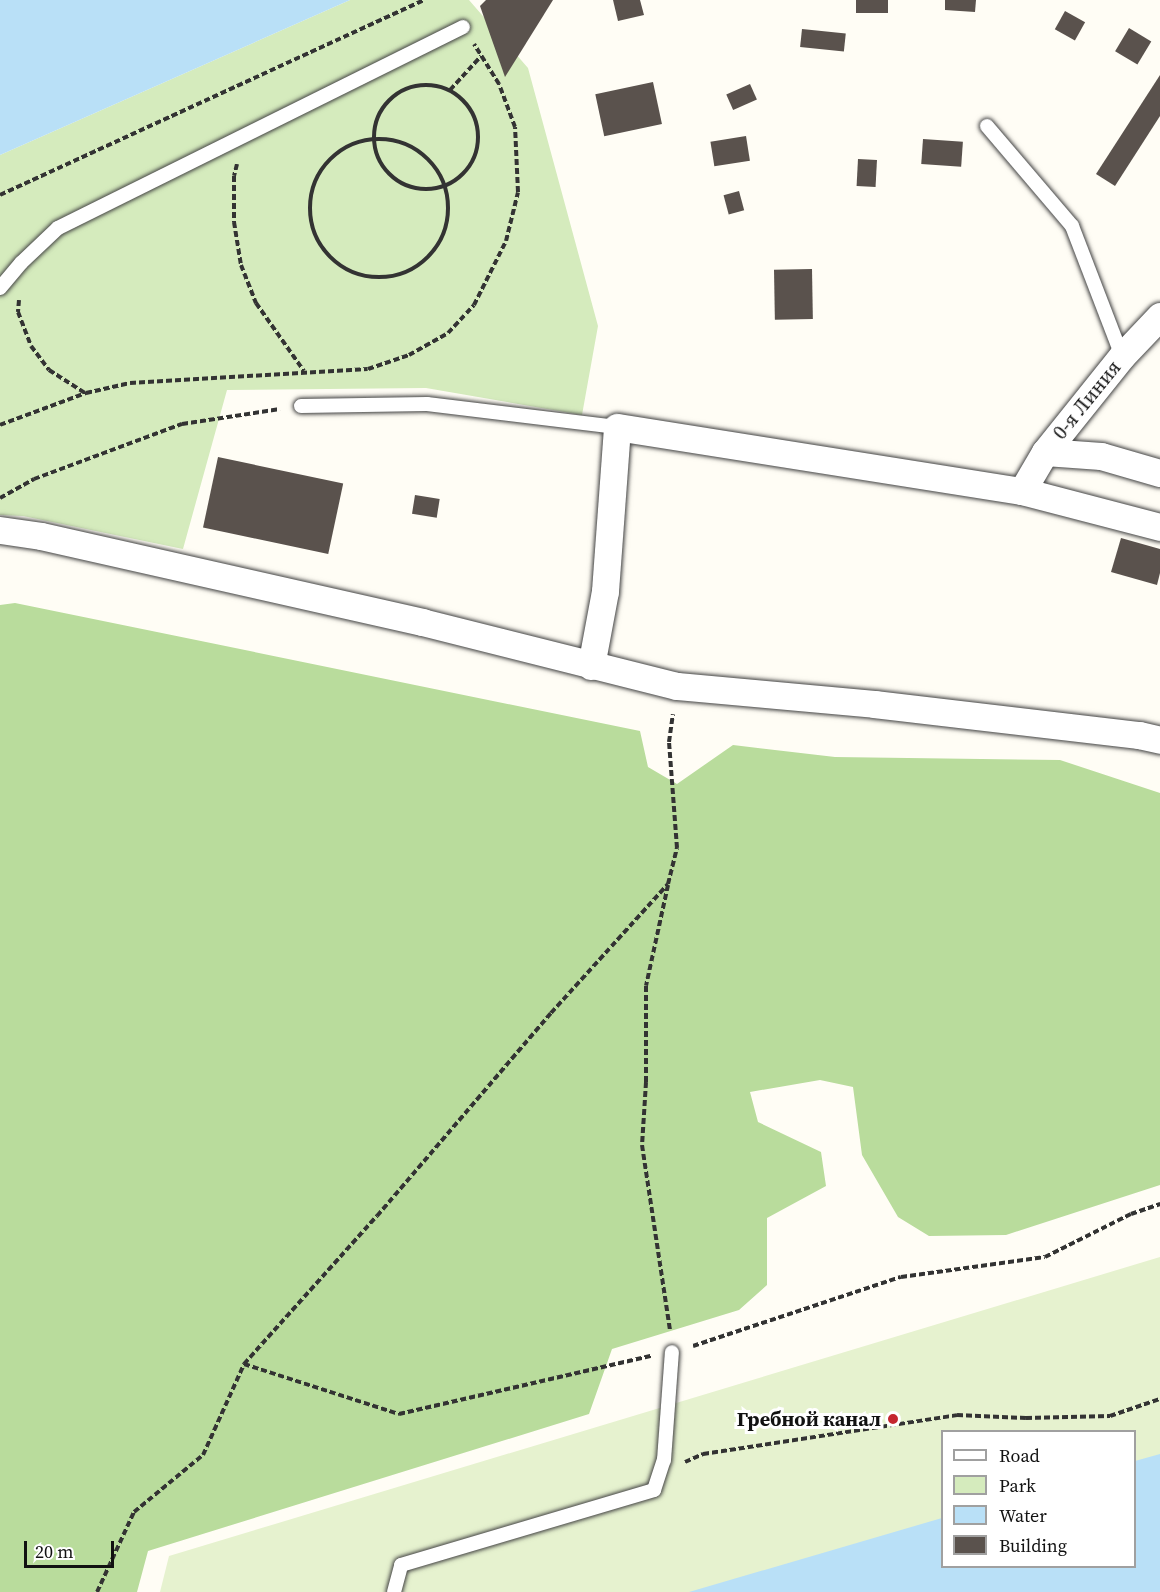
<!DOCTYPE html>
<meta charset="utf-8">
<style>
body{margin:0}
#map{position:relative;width:1160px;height:1592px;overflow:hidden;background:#fffdf5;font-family:"Source Serif 4",serif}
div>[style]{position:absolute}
.green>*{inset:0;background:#d5ebbd}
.forest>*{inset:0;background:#b9dc9c}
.pitch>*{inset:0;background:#e6f2cf}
.water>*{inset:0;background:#b9e0f7}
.building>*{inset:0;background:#5a524d;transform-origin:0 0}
.path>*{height:4px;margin-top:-2px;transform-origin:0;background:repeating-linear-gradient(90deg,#333 0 6px,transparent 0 9px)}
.path>.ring{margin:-2px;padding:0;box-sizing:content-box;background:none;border:4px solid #333;border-radius:50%}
.roads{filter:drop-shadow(0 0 2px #444) drop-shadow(0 0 2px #444)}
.service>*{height:14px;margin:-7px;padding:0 7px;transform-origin:7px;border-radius:7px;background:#fff}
.minor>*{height:27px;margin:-13.5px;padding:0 13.5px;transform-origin:13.5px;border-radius:13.5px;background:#fff}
.dots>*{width:16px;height:16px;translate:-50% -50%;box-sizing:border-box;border:3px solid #fff;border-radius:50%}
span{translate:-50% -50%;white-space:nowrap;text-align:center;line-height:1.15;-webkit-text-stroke:6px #fff;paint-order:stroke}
.street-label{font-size:20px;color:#111}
.poi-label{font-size:20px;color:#111;font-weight:700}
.right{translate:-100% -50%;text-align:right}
.legend{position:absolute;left:941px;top:1430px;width:195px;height:138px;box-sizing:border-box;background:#fff;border:2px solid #a0a0a0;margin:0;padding:8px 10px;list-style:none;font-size:18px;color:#111}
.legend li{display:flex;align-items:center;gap:12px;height:30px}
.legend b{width:30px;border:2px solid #a0a0a0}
.scale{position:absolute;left:24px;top:1541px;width:90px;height:27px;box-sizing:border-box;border:3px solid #111;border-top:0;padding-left:8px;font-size:18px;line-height:21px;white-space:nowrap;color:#111;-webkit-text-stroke:4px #fff;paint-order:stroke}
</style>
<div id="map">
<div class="green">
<i style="clip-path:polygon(350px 0,469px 0,528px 68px,598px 326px,582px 415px,426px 388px,227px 390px,183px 549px,23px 516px,0 515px,0 155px)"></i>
</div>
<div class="forest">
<i style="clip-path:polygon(15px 603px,640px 731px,648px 767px,677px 784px,733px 745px,835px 757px,1060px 760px,1160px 793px,1160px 1185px,1006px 1235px,929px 1236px,898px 1217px,862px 1155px,853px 1087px,820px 1080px,750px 1092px,758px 1122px,821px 1152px,826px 1186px,767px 1218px,767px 1285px,739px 1310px,612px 1349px,589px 1414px,148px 1551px,137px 1592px,0 1592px,0 605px)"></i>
</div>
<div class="pitch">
<i style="clip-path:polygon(evenodd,1160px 1257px,1160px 1592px,160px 1592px,169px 1556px,1160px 1257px,942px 1432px,1134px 1432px,1134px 1566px,942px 1566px,942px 1432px)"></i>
</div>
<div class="water">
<i style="clip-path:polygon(0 0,350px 0,0 155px)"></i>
<i style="clip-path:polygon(1160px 1454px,1160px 1592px,689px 1592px,942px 1518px,942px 1566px,1134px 1566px,1135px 1461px)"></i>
</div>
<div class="building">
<i style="clip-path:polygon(486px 0,553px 0,505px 77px,480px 6px)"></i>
<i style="clip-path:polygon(613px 0,640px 0,644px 15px,618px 21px)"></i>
<i style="left:856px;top:0;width:32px;height:13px"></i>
<i style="clip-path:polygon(945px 0,976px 0,975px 12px,945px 10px)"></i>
<i style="left:1065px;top:11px;width:23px;height:21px;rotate:29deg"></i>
<i style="left:1129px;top:28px;width:26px;height:27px;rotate:31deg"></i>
<i style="left:802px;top:29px;width:44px;height:18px;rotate:6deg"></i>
<i style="clip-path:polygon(1160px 75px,1160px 116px,1115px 186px,1096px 174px)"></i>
<i style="left:653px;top:82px;width:43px;height:59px;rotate:78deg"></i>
<i style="left:750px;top:84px;width:17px;height:26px;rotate:66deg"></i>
<i style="left:746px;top:136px;width:25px;height:36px;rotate:81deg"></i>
<i style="left:923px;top:139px;width:40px;height:25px;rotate:4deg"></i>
<i style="left:858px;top:159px;width:19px;height:27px;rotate:3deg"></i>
<i style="left:739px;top:191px;width:20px;height:16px;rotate:75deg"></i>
<i style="left:812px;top:269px;width:50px;height:38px;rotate:89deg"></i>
<i style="left:218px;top:457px;width:128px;height:72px;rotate:12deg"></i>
<i style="left:415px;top:495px;width:25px;height:19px;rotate:9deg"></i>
<i style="clip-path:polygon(1121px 538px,1160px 549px,1160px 573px,1157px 585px,1111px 572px)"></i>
</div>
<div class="path">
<i class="ring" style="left:374px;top:85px;width:100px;height:100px"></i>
<i style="left:450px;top:90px;width:46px;rotate:-47.6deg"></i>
<i class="ring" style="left:310px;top:139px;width:134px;height:134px"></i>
<i style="left:237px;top:164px;width:12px;rotate:104deg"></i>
<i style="left:234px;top:176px;width:46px;rotate:90deg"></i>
<i style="left:234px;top:222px;width:44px;rotate:80.8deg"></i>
<i style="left:241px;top:265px;width:41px;rotate:68.5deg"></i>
<i style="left:256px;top:303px;width:83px;rotate:54.8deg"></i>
<i style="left:0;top:195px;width:467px;rotate:-24.7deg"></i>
<i style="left:19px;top:300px;width:12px;rotate:95deg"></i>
<i style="left:18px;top:312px;width:36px;rotate:69deg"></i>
<i style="left:31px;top:346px;width:30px;rotate:53deg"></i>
<i style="left:49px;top:370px;width:43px;rotate:32.6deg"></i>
<i style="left:0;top:425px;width:92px;rotate:-20.4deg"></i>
<i style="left:86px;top:393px;width:45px;rotate:-12.8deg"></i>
<i style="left:130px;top:383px;width:238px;rotate:-3.4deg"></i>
<i style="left:368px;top:369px;width:43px;rotate:-18.9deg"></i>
<i style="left:409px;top:355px;width:45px;rotate:-29.4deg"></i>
<i style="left:448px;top:333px;width:38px;rotate:-47deg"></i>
<i style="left:474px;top:305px;width:72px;rotate:-63.4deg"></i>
<i style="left:506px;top:241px;width:50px;rotate:-76.2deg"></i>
<i style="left:518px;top:192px;width:65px;rotate:-92.6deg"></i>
<i style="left:515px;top:127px;width:46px;rotate:-110.4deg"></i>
<i style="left:499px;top:84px;width:47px;rotate:-122deg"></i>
<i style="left:0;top:498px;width:39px;rotate:-29deg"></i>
<i style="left:34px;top:479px;width:158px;rotate:-20.4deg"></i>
<i style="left:182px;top:424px;width:99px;rotate:-8.7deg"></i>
<i style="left:668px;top:885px;width:103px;rotate:102.3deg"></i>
<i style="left:646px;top:986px;width:96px;rotate:90deg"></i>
<i style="left:646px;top:1082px;width:63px;rotate:93.6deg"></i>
<i style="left:642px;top:1145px;width:188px;rotate:81.4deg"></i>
<i style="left:693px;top:1346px;width:219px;rotate:-18.4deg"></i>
<i style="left:901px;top:1277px;width:145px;rotate:-7.9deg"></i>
<i style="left:1045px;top:1257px;width:96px;rotate:-26.6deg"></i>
<i style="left:1131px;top:1214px;width:31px;rotate:-19deg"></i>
<i style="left:244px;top:1364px;width:163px;rotate:17.9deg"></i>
<i style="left:399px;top:1414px;width:259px;rotate:-13deg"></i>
<i style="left:685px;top:1462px;width:20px;rotate:-24deg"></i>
<i style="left:703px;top:1454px;width:257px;rotate:-8.7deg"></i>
<i style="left:957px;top:1415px;width:69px;rotate:2.5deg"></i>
<i style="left:1026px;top:1418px;width:84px;rotate:-1.4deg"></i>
<i style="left:1110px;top:1416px;width:53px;rotate:-18.8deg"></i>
<i style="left:97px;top:1592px;width:88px;rotate:-65.2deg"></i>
<i style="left:134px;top:1512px;width:89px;rotate:-39.6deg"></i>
<i style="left:203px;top:1455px;width:100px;rotate:-65.7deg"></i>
<i style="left:244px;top:1364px;width:199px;rotate:-48.1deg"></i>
<i style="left:377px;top:1216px;width:267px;rotate:-49.4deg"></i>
<i style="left:551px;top:1013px;width:174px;rotate:-47.8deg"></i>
<i style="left:668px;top:884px;width:37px;rotate:-76deg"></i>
<i style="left:677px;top:848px;width:106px;rotate:-94.3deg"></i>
<i style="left:669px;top:742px;width:28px;rotate:-82deg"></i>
</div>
<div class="roads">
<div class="service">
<i style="left:987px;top:126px;width:131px;rotate:49.6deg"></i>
<i style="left:1072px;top:226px;width:139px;rotate:69deg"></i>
<i style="left:0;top:288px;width:33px;rotate:-50deg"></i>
<i style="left:21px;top:263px;width:51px;rotate:-43.4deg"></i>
<i style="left:58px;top:228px;width:452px;rotate:-26.4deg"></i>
<i style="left:301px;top:406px;width:126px;rotate:-0.9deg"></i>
<i style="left:427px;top:404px;width:191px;rotate:6.9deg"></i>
<i style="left:394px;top:1592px;width:28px;rotate:-75deg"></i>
<i style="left:401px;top:1565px;width:264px;rotate:-16.5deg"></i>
<i style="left:654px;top:1490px;width:32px;rotate:-72deg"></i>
<i style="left:664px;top:1460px;width:108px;rotate:-85.8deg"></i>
</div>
<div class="minor">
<i style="left:1045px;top:452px;width:56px;rotate:4.1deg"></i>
<i style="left:1101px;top:456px;width:61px;rotate:16.1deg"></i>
<i style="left:1022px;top:491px;width:45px;rotate:-59.5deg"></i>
<i style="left:1045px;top:452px;width:123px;rotate:-51.3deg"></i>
<i style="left:1122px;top:356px;width:55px;rotate:-46.5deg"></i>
<i style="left:0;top:530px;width:41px;rotate:8.3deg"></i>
<i style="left:41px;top:536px;width:391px;rotate:12.7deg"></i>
<i style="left:422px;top:622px;width:263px;rotate:14.1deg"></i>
<i style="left:677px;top:686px;width:198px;rotate:5.2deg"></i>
<i style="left:874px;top:704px;width:267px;rotate:6.7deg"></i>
<i style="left:1139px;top:735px;width:22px;rotate:13deg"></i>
<i style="left:591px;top:666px;width:76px;rotate:-79.4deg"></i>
<i style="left:605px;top:591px;width:164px;rotate:-85.8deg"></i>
<i style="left:617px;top:427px;width:410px;rotate:9deg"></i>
<i style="left:1022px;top:491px;width:143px;rotate:14.6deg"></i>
</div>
</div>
<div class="dots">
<i style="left:893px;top:1419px;background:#c4262e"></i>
</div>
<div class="street-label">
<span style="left:1087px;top:400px;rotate:-51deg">0-я Линия</span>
</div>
<div class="poi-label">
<span class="right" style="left:881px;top:1419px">Гребной канал</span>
</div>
<ul class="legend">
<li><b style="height:8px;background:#fff"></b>Road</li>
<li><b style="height:16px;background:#d5ebbd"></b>Park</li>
<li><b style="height:16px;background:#b9e0f7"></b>Water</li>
<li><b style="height:16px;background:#5a524d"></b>Building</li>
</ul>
<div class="scale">20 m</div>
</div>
